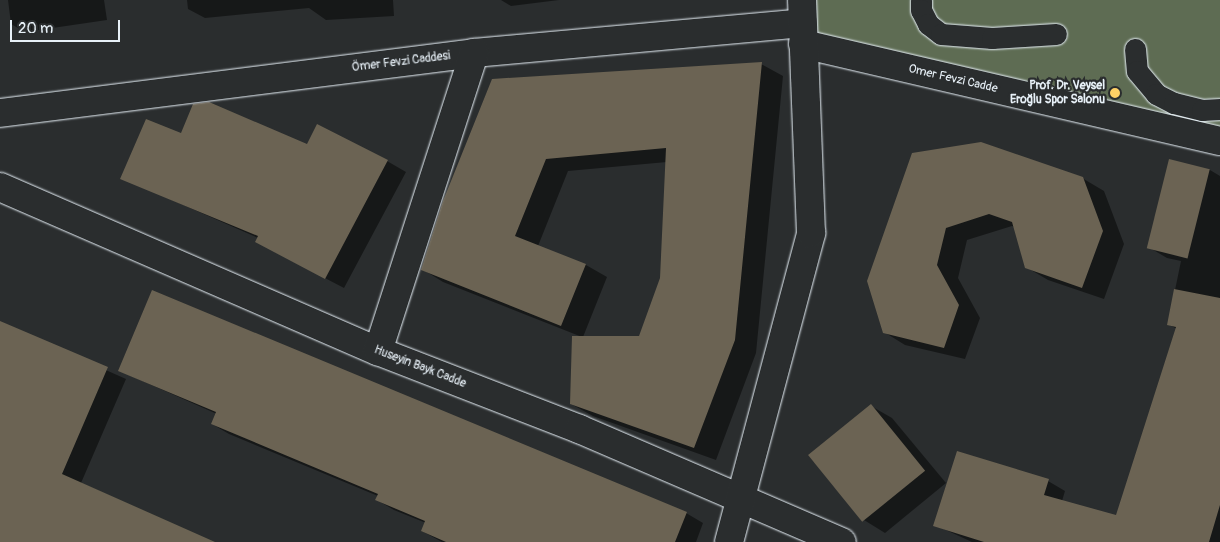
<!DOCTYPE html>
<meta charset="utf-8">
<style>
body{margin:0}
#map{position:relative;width:1220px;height:542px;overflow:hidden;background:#2a2d2e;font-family:Pangolin,sans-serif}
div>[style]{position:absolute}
.green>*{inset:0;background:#5e6c53}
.shadow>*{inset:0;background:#0007}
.building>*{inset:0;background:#6b6353;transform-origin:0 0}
.roads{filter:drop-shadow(0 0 1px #e8f1f8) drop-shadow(0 0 1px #e8f1f8)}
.service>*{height:21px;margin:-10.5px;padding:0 10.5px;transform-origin:10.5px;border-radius:10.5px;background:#2a2d2e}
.minor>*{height:28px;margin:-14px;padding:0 14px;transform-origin:14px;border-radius:14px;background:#2a2d2e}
.dots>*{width:14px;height:14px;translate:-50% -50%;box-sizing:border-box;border:2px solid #2a2d2e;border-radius:50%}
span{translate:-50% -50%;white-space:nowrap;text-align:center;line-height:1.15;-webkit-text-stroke:4.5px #2a2d2e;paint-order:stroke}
.street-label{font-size:12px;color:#e8f1f8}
.poi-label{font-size:12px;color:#e8f1f8;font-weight:700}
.right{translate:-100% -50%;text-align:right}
.scale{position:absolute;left:10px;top:20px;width:110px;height:22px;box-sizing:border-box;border:2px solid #e8f1f8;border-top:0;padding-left:6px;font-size:15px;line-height:18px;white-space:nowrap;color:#e8f1f8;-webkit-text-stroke:4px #2a2d2e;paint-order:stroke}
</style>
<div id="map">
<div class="green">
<i style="clip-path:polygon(802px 0,1220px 0,1220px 141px,803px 44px)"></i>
</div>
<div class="shadow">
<i style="clip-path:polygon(8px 0,104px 0,107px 20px,25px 32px,11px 24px)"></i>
<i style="clip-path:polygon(187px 0,393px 0,394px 16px,326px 20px,309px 8px,205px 18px,188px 9px)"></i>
<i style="clip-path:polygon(501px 0,559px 0,511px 6px)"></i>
<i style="clip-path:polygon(evenodd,761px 64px,783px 76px,756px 353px,716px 460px,593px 416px,571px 404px,582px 337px,443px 282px,422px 269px,444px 201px,761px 64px,667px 162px,661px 279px,640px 337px,583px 337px,607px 277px,586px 265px,538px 246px,568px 171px,667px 162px)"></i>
<i style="clip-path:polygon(181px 135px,387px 161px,406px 172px,344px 288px,275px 252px,258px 238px,122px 178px)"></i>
<i style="clip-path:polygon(913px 154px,1082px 178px,1104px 191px,1124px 244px,1104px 299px,1048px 280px,1026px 267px,1015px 227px,1012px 226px,967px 240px,958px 278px,980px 318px,965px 359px,905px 345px,884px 332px)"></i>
<i style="clip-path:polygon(1170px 161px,1210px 170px,1220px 176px,1220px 542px,972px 542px,935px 525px,1048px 481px,1065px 491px,1062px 501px,1117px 517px,1177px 329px,1168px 324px,1181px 261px,1167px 258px,1150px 248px)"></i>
<i style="clip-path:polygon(0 323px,126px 379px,81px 483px,213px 542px,0 542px)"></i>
<i style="clip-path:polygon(120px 371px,686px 513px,703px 523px,696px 542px,442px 542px,422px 531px,426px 523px,394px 510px,377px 500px,378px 496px,229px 434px,212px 424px,217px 414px)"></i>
<i style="clip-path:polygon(871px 406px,892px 418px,946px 483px,885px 533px,864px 520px)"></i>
</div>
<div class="building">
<i style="clip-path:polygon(762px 62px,735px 340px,694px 448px,570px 404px,572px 336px,639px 336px,660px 278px,666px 148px,546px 159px,515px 236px,586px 264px,561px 326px,421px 270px,443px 201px,492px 79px)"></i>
<i style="clip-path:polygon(209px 102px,307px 144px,317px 124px,388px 160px,325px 279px,255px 242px,258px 236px,120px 179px,146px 119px,181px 133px,193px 104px)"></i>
<i style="clip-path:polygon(981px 142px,1083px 177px,1103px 231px,1082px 288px,1025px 268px,1012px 222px,989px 214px,946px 228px,937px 265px,959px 305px,944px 348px,883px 333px,867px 281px,912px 153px)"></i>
<i style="left:1169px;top:159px;width:42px;height:92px;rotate:14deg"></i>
<i style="clip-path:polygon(1174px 289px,1220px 298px,1220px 505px,1209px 542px,984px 542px,933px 526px,957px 451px,1049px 479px,1044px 495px,1116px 515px,1176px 327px,1167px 325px)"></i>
<i style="clip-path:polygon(152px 290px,687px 512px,675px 542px,446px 542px,421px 531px,425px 521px,375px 500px,378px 494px,211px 424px,216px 412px,118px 371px)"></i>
<i style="clip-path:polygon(0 321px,108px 367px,62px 474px,215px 542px,0 542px)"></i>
<i style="left:871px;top:404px;width:86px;height:81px;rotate:51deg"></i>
</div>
<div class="roads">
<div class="service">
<i style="left:921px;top:0;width:10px;rotate:90deg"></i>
<i style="left:921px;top:10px;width:16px;rotate:63deg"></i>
<i style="left:928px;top:24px;width:16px;rotate:38deg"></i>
<i style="left:941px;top:34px;width:51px;rotate:4.5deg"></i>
<i style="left:992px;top:38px;width:64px;rotate:-3.6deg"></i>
<i style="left:1135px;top:49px;width:22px;rotate:85deg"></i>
<i style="left:1137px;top:71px;width:30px;rotate:50deg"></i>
<i style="left:1156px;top:94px;width:20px;rotate:27deg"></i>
<i style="left:1174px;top:103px;width:29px;rotate:14deg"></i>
<i style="left:1202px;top:110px;width:18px;rotate:-3deg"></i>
</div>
<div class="minor">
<i style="left:803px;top:44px;width:428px;rotate:13.1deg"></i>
<i style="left:0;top:113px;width:478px;rotate:-7.2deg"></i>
<i style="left:474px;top:53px;width:330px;rotate:-5.2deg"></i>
<i style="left:0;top:187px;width:412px;rotate:23.5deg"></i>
<i style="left:378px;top:351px;width:216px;rotate:21.2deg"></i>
<i style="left:579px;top:429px;width:286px;rotate:23.3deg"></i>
<i style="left:378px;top:351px;width:313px;rotate:-72.1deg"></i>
<i style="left:729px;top:542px;width:320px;rotate:-75.1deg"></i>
<i style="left:811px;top:233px;width:233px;rotate:-92.2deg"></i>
</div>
</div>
<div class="dots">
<i style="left:1115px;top:93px;background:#ffd166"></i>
</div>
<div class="street-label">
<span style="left:401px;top:62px;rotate:-7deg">Ömer Fevzi Caddesi</span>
<span style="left:953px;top:79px;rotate:13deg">Omer Fevzi Cadde</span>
<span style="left:420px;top:367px;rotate:21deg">Huseyin Bayk Cadde</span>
</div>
<div class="poi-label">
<span class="right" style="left:1105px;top:93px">Prof. Dr. Veysel<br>Eroğlu Spor Salonu</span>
</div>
<div class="scale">20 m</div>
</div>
